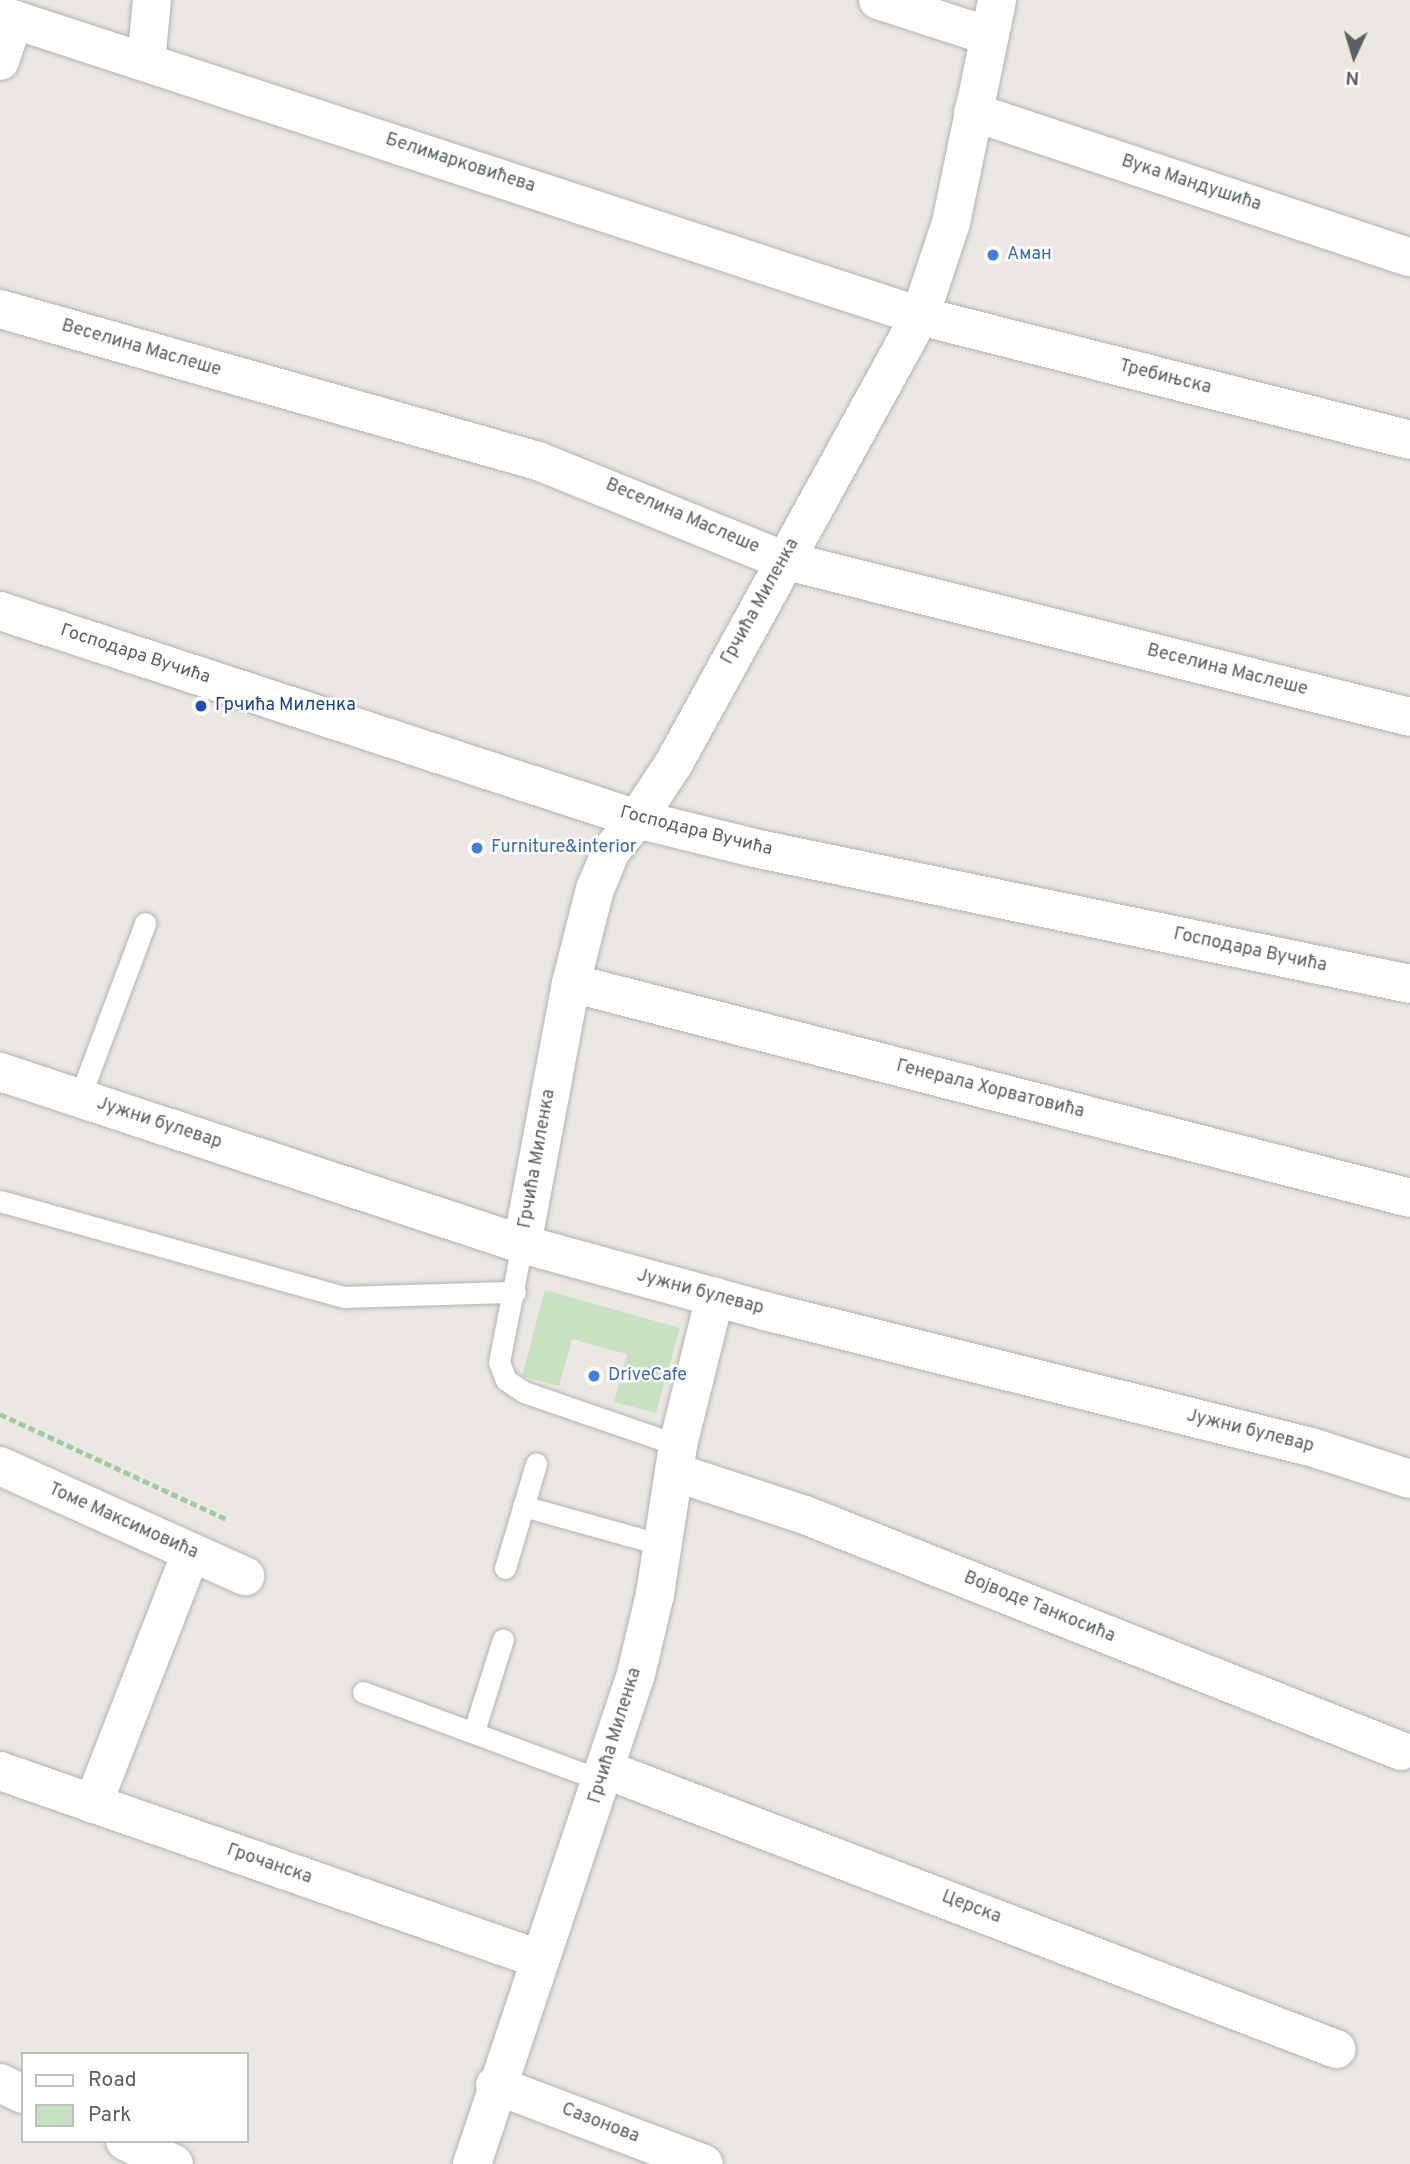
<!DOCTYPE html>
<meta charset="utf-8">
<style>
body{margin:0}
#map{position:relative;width:1410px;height:2164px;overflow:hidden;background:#ebe7e2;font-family:Overpass,sans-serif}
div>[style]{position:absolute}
.green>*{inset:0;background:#c8e1c0}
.path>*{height:4.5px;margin-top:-2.25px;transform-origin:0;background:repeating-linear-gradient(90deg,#a0caa2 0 7px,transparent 0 10.5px)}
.roads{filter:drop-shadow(0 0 2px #afb3b6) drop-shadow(0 0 2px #afb3b6)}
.service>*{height:21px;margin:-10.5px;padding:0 10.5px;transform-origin:10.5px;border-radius:10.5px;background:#fff}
.minor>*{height:38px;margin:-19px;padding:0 19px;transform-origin:19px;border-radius:19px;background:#fff}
.tertiary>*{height:38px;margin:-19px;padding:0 19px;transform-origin:19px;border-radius:19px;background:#fff}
.secondary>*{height:38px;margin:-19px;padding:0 19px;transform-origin:19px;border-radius:19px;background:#fff}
.dots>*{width:19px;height:19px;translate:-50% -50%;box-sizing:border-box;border:4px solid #fff;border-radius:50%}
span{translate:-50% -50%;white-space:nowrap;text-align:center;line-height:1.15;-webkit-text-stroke:5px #fff;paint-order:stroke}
.street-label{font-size:18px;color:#5a5f61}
.shop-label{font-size:18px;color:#366cbe}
.left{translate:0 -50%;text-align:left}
.transit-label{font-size:18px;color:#164399}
.legend{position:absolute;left:21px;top:2052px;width:228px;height:91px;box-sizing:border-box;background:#fff;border:2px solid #bdbfc0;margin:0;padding:9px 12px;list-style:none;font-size:21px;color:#5a5f61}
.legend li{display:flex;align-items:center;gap:14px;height:35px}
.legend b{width:35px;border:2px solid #bdbfc0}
.north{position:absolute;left:1319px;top:21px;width:70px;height:70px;-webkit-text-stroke:5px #fff;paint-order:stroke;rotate:184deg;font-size:19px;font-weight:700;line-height:28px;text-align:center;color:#5a5f61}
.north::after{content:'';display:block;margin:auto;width:24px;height:32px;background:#5a5f61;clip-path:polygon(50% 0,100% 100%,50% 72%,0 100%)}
</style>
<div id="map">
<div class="green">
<i style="clip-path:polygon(545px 1290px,680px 1328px,656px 1413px,614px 1402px,627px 1354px,572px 1339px,559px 1386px,522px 1376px)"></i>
</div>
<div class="path">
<i style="left:0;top:1414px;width:249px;rotate:24.9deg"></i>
</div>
<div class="roads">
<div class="service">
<i style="left:79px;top:1099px;width:188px;rotate:-69.4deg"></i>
<i style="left:0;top:1201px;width:357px;rotate:15.6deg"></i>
<i style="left:344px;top:1297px;width:171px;rotate:-1.7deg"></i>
<i style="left:522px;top:1244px;width:120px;rotate:101deg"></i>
<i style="left:499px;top:1362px;width:19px;rotate:69deg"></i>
<i style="left:506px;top:1380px;width:22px;rotate:34deg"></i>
<i style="left:524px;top:1392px;width:163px;rotate:19deg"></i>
<i style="left:523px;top:1506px;width:145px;rotate:15.6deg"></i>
<i style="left:505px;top:1568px;width:109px;rotate:-73.4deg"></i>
<i style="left:363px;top:1692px;width:256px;rotate:20.3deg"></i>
<i style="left:474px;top:1731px;width:96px;rotate:-72.5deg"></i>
</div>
<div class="minor">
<i style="left:878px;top:0;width:117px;rotate:18deg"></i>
<i style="left:0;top:15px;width:968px;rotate:18.12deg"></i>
<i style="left:920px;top:316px;width:505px;rotate:14.2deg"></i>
<i style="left:0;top:61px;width:44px;rotate:-71.6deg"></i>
<i style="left:146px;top:62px;width:62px;rotate:-84.5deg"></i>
<i style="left:973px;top:112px;width:460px;rotate:18.4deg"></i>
<i style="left:0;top:309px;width:559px;rotate:15.78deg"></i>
<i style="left:538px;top:461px;width:264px;rotate:22deg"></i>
<i style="left:783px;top:560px;width:646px;rotate:14.06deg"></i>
<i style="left:571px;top:983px;width:866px;rotate:14.37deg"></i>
<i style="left:0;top:1072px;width:550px;rotate:18.24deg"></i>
<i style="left:0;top:1466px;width:269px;rotate:24.2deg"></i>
<i style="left:674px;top:1472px;width:138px;rotate:18.2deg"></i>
<i style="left:805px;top:1515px;width:641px;rotate:21.6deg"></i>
<i style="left:607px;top:1770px;width:781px;rotate:20.94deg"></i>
<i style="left:0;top:1771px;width:571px;rotate:19.23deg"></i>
<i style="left:93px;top:1804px;width:269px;rotate:-68.7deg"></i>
<i style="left:0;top:2083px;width:25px;rotate:26deg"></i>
<i style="left:495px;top:2085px;width:223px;rotate:20.7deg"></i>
<i style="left:125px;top:2141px;width:54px;rotate:25.1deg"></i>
</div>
<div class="tertiary">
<i style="left:637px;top:819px;width:67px;rotate:-56.5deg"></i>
<i style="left:674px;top:763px;width:510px;rotate:-61.17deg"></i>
<i style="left:920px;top:316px;width:98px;rotate:-71.6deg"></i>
<i style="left:951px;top:223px;width:228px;rotate:-78.3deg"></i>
<i style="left:472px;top:2164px;width:517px;rotate:-71.49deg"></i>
<i style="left:636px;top:1674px;width:82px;rotate:-76.6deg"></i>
<i style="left:655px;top:1594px;width:151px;rotate:-81.2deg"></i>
<i style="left:678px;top:1445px;width:153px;rotate:-76deg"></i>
</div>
<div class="secondary">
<i style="left:0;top:611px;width:670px;rotate:18.08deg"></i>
<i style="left:637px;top:819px;width:121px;rotate:13.9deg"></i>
<i style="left:754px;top:848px;width:670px;rotate:11.71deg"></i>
<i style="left:637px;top:819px;width:41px;rotate:129.1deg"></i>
<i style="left:611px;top:851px;width:41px;rotate:112.8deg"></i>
<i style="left:595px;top:889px;width:97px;rotate:104.3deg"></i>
<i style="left:571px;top:983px;width:266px;rotate:100.6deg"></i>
<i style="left:522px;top:1244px;width:264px;rotate:15.4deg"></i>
<i style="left:777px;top:1314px;width:550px;rotate:13.99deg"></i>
<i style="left:1311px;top:1447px;width:104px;rotate:17.9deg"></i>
</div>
</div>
<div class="dots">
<i style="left:993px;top:255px;background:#3f7fe0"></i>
<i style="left:201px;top:706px;background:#1a4fb4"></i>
<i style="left:477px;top:848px;background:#3f7fe0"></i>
<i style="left:594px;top:1376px;background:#3f7fe0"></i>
</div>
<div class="street-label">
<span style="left:460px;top:164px;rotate:18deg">Белимарковићева</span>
<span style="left:1191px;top:184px;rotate:18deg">Вука Мандушића</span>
<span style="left:141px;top:349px;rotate:16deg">Веселина Маслеше</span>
<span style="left:1165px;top:378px;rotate:14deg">Требињска</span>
<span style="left:682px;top:517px;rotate:23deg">Веселина Маслеше</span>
<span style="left:761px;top:602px;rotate:-61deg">Грчића Миленка</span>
<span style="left:135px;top:655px;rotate:18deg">Господара Вучића</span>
<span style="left:1227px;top:671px;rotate:14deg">Веселина Маслеше</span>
<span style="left:696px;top:832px;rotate:14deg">Господара Вучића</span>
<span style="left:1250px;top:951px;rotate:12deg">Господара Вучића</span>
<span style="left:990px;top:1090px;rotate:14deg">Генерала Хорватовића</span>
<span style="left:159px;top:1124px;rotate:18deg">Јужни булевар</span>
<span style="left:538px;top:1159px;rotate:-80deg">Грчића Миленка</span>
<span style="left:700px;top:1293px;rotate:15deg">Јужни булевар</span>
<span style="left:1250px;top:1432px;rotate:14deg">Јужни булевар</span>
<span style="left:123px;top:1522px;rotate:24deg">Томе Максимовића</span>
<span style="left:1039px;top:1608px;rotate:22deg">Војводе Танкосића</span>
<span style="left:616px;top:1736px;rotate:-73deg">Грчића Миленка</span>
<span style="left:269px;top:1865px;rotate:19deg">Грочанска</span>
<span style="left:971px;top:1908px;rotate:21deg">Церска</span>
<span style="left:600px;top:2124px;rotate:21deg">Сазонова</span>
</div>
<div class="shop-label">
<span class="left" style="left:1007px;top:255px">Аман</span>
<span class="left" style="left:491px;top:848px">Furniture&amp;interior</span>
<span class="left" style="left:608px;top:1376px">DriveCafe</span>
</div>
<div class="transit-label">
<span class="left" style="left:215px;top:706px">Грчића Миленка</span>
</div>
<ul class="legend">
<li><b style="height:9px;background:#fff"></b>Road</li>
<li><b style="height:19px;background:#c8e1c0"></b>Park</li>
</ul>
<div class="north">N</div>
</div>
